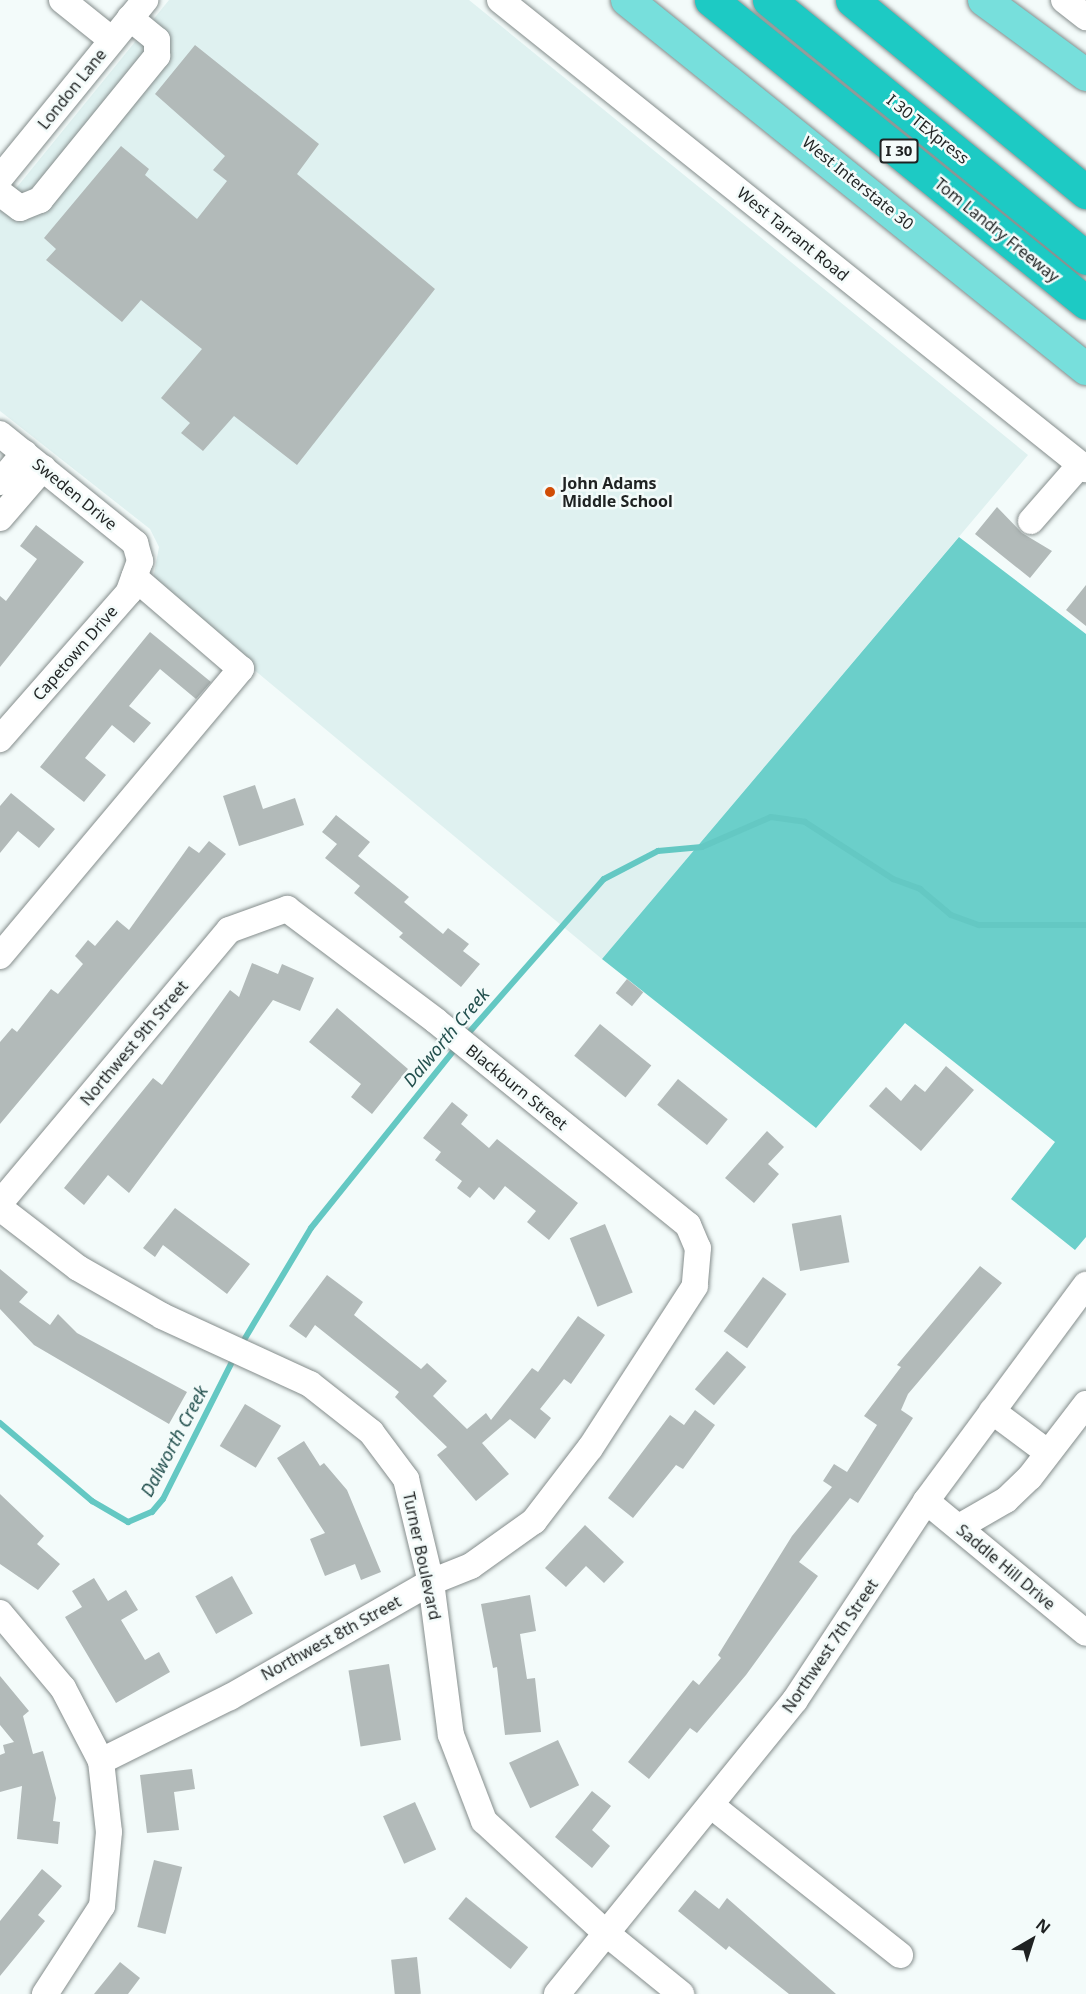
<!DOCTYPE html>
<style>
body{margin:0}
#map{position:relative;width:1086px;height:1994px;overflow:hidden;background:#f3fbfa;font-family:"Noto Sans",sans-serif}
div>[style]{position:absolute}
.built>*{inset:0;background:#dff1f0}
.forest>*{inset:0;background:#6bcfca}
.stream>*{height:6px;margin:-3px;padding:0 3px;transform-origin:3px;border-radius:3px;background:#64c8c3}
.building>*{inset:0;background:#b2bab9;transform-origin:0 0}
.roads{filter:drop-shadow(0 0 2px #858d8c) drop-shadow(0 0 2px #858d8c)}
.minor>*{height:26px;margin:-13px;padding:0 13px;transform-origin:13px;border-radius:13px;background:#fff}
.major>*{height:32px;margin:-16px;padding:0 16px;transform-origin:16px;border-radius:16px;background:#77dfdc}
.highway>*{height:33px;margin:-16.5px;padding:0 16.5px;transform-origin:16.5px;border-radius:16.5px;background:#1dcac4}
.dots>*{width:16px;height:16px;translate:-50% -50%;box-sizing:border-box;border:3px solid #f3fbfa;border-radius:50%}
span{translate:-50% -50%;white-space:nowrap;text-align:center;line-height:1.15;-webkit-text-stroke:5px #f3fbfa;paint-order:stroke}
.shield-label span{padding:2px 4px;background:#f3fbfa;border:2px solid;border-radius:4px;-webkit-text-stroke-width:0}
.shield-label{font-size:15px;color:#1f2222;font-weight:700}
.street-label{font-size:16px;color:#1f2222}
.poi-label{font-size:16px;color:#1f2222;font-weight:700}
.left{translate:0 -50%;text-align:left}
.water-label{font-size:18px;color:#23504e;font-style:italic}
.north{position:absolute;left:1002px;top:1910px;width:60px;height:60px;-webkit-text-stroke:4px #f3fbfa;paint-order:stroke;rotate:39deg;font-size:16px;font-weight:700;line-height:24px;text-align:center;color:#1f2222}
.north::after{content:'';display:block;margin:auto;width:21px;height:27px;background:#1f2222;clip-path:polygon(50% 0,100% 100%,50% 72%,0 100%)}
</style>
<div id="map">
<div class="built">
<i style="clip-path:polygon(169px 0,469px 0,1028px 455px,602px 959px,152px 585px,159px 547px,150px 529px,0 411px,0 208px)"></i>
</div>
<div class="forest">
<i style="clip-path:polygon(959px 537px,1086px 634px,1086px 1237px,1075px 1250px,1011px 1199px,1055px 1142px,905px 1023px,816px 1128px,602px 959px)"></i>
</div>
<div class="stream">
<i style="left:465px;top:1037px;width:210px;rotate:-48.7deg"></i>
<i style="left:604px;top:879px;width:61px;rotate:-27.4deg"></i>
<i style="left:658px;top:851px;width:44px;rotate:-5.2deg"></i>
<i style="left:702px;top:847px;width:75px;rotate:-23.5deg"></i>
<i style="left:771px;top:817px;width:34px;rotate:8deg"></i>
<i style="left:805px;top:822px;width:105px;rotate:32.9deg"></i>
<i style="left:893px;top:879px;width:29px;rotate:20deg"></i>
<i style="left:920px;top:889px;width:40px;rotate:40deg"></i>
<i style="left:951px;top:915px;width:30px;rotate:20deg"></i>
<i style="left:979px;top:925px;width:107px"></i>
<i style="left:241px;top:1345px;width:136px;rotate:-59.1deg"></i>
<i style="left:311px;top:1228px;width:235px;rotate:-51.2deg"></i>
<i style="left:0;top:1423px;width:121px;rotate:40.3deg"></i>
<i style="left:92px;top:1501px;width:42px;rotate:30.3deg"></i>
<i style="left:128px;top:1522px;width:26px;rotate:-23deg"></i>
<i style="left:152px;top:1512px;width:17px;rotate:-50deg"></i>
<i style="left:163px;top:1499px;width:160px;rotate:-63.3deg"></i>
</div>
<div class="building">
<i style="clip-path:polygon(195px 45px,319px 144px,297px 174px,435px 289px,297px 465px,234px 416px,203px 451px,181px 433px,190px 423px,161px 398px,202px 349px,141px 300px,122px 322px,46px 260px,56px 249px,44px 238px,121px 146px,149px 169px,145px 175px,197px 219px,227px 181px,213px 170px,225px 156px,155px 94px)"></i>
<i style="clip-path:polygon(997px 507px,1022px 533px,1052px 551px,1030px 578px,975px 534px)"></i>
<i style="clip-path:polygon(36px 525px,84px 562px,0 667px,0 596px,6px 601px,37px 559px,20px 546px)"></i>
<i style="clip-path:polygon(1086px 585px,1086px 626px,1066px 610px)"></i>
<i style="clip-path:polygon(150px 632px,211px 682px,196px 699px,160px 669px,129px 706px,151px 723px,134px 743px,112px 725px,85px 758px,106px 775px,84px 802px,40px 767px)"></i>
<i style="clip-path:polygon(255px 785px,263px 809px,295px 798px,304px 825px,239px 846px,223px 796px)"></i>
<i style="clip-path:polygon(11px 793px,55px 829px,39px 848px,18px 831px,0 853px,0 806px)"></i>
<i style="clip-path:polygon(336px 815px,370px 842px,358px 856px,409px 897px,404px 902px,443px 934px,448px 928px,469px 944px,463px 951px,480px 964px,461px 987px,399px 937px,403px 933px,354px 893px,360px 886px,325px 858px,337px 844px,322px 832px)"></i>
<i style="clip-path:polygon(209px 841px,226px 854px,0 1124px,0 1042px,12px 1028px,17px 1032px,51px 989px,58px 994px,83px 964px,75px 956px,88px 940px,95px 946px,117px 920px,129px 930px,189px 846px,199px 853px)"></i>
<i style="clip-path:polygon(252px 963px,278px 974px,282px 964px,314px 978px,300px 1011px,273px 1000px,129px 1193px,108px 1175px,84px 1205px,64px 1188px,153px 1078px,162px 1085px,230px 990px,239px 997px)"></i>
<i style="left:627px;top:979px;width:21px;height:18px;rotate:39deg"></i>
<i style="clip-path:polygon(337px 1008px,408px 1069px,372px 1114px,351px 1097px,361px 1084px,309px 1042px)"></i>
<i style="left:600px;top:1024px;width:66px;height:41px;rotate:39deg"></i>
<i style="clip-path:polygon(946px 1066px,974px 1090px,921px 1151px,869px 1106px,886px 1087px,901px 1101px,915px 1084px,925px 1092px)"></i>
<i style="left:678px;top:1079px;width:64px;height:33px;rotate:39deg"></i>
<i style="clip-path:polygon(452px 1102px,468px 1115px,461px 1124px,489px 1148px,497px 1139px,578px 1203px,549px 1240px,527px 1222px,536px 1211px,505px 1186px,494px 1200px,479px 1187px,470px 1198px,457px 1188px,462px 1181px,435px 1160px,441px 1152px,423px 1138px)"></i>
<i style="clip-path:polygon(767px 1131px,784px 1147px,768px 1164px,779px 1174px,754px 1203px,725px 1178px)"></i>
<i style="clip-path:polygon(175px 1208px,250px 1264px,227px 1294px,163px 1245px,155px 1257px,143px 1248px)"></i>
<i style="left:841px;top:1215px;width:48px;height:50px;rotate:80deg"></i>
<i style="left:605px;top:1224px;width:74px;height:38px;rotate:68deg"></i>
<i style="clip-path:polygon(980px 1266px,1002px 1283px,908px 1394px,901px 1410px,913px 1418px,858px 1503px,850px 1498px,799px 1562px,818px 1576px,746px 1675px,697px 1733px,690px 1728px,649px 1779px,628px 1762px,693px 1680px,699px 1685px,721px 1658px,718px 1655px,792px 1536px,832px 1487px,823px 1481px,834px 1464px,847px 1472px,877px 1425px,864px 1416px,901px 1367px,897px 1365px)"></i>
<i style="clip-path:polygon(0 1269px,28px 1292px,19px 1302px,50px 1325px,58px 1314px,77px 1333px,187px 1392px,169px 1424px,34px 1345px,0 1309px)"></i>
<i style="clip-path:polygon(327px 1275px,363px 1302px,354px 1315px,421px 1369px,427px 1363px,447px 1381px,433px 1396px,467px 1429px,486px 1413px,491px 1420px,532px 1368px,538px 1372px,578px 1316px,605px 1335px,571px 1384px,564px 1379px,540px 1409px,551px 1418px,535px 1439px,510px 1419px,482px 1443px,509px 1474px,476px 1501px,437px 1455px,447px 1447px,395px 1397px,399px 1392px,315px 1325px,306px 1338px,289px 1326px)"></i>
<i style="left:763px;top:1277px;width:29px;height:67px;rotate:36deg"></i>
<i style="left:727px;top:1351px;width:25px;height:50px;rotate:40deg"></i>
<i style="left:245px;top:1404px;width:42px;height:49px;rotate:31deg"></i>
<i style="clip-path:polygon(695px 1410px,715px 1425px,683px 1469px,676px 1465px,633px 1518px,608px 1498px,670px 1415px,684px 1425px)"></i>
<i style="clip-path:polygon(304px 1441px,320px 1466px,324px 1463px,347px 1490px,381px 1572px,361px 1580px,355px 1564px,325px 1576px,310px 1539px,325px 1533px,277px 1458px)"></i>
<i style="clip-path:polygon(0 1494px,44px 1536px,37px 1544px,60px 1564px,38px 1590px,0 1564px)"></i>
<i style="clip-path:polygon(585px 1525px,624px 1562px,604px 1583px,586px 1566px,566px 1587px,545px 1568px)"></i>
<i style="left:232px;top:1576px;width:43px;height:42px;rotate:61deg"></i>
<i style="clip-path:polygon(94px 1578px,108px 1601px,126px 1590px,138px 1610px,121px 1620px,145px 1660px,159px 1652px,170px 1672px,116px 1703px,65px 1617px,82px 1607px,72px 1591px)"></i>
<i style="clip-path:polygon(530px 1595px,536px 1631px,520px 1634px,527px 1679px,535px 1678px,541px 1732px,505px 1735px,497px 1667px,493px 1668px,481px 1604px)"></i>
<i style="left:389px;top:1664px;width:77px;height:41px;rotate:81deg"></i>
<i style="clip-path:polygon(0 1676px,29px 1711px,23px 1716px,33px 1754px,43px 1751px,56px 1798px,53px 1821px,60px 1822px,58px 1844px,17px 1839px,22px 1786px,0 1792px,0 1755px,5px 1753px,3px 1745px,14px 1742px,0 1725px)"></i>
<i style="left:558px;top:1740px;width:50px;height:54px;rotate:65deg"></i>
<i style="clip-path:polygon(192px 1769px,195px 1789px,174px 1792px,179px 1830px,147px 1833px,140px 1775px)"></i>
<i style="clip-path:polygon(592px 1791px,611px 1806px,592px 1830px,610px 1846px,592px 1868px,555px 1837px)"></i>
<i style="left:415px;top:1802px;width:52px;height:35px;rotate:66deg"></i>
<i style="left:154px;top:1860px;width:29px;height:69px;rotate:14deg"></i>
<i style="clip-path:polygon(42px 1869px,62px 1886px,38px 1915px,45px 1921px,0 1976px,0 1921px)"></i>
<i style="clip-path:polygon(695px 1890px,719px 1909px,727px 1898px,836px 1994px,789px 1994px,729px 1946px,726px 1950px,678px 1911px)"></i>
<i style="left:466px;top:1897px;width:80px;height:28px;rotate:39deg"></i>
<i style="left:417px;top:1957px;width:37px;height:26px;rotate:84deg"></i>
<i style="clip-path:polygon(120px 1962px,140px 1978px,128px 1994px,94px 1994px)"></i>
</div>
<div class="roads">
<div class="minor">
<i style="left:62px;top:0;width:64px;rotate:38.7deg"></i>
<i style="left:500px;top:0;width:751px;rotate:38.67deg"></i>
<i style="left:1064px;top:0;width:28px;rotate:38deg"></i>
<i style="left:0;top:178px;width:230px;rotate:-50.8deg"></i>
<i style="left:0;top:193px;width:25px;rotate:37deg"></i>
<i style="left:20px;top:208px;width:22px;rotate:-22deg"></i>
<i style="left:40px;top:200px;width:186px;rotate:-50.9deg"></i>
<i style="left:157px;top:56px;width:16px;rotate:-90deg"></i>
<i style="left:157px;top:40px;width:35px;rotate:-141deg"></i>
<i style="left:0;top:434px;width:174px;rotate:38.9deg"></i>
<i style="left:135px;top:543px;width:19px;rotate:74deg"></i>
<i style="left:140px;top:561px;width:33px;rotate:110deg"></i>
<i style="left:129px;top:592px;width:196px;rotate:131.3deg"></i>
<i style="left:0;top:482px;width:38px;rotate:-50deg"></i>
<i style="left:0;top:518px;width:66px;rotate:-49.3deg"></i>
<i style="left:1031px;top:521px;width:74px;rotate:-48.8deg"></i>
<i style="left:0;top:956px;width:375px;rotate:-50deg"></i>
<i style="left:241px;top:669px;width:141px;rotate:-139.3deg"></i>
<i style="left:0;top:1203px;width:356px;rotate:-50deg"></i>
<i style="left:229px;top:930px;width:62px;rotate:-19.9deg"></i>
<i style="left:287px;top:909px;width:186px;rotate:36.9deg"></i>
<i style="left:436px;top:1021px;width:324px;rotate:39deg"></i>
<i style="left:688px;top:1225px;width:25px;rotate:67deg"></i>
<i style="left:698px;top:1248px;width:38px;rotate:95deg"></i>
<i style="left:695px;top:1286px;width:193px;rotate:122.9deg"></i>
<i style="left:590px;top:1448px;width:92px;rotate:127.5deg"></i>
<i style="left:534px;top:1521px;width:77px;rotate:144.5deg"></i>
<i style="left:471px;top:1566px;width:43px;rotate:158.2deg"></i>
<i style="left:431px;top:1582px;width:232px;rotate:150.2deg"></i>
<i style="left:230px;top:1697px;width:144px;rotate:153.6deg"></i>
<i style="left:0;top:1208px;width:98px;rotate:37.6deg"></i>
<i style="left:78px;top:1268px;width:97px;rotate:29.7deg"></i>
<i style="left:162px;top:1316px;width:163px;rotate:24.7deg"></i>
<i style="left:310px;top:1384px;width:78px;rotate:38.2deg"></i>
<i style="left:371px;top:1432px;width:59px;rotate:53.3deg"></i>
<i style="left:406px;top:1479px;width:106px;rotate:76.4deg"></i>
<i style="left:431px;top:1582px;width:154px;rotate:82.6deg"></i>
<i style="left:451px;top:1735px;width:92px;rotate:69deg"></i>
<i style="left:484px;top:1821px;width:166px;rotate:42.6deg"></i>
<i style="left:606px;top:1933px;width:97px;rotate:39.1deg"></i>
<i style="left:992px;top:1411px;width:69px;rotate:36.7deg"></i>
<i style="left:926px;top:1501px;width:207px;rotate:39.5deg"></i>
<i style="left:959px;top:1527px;width:54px;rotate:-29.9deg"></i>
<i style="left:1006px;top:1500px;width:33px;rotate:-44deg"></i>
<i style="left:1030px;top:1477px;width:92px;rotate:-52.5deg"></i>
<i style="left:0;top:1613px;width:98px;rotate:50deg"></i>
<i style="left:63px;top:1688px;width:82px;rotate:62.5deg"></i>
<i style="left:101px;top:1761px;width:71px;rotate:83.6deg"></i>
<i style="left:109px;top:1832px;width:74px;rotate:95.4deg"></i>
<i style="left:102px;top:1906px;width:105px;rotate:122.9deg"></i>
<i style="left:712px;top:1806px;width:240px;rotate:38.4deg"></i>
<i style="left:557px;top:1994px;width:378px;rotate:-51deg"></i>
<i style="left:795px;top:1700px;width:238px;rotate:-56.6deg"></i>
<i style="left:926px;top:1501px;width:269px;rotate:-53.5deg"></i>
</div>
<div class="major">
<i style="left:627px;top:0;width:589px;rotate:38.8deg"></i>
<i style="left:984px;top:0;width:127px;rotate:36.3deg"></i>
</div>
<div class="highway">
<i style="left:711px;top:0;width:482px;rotate:38.9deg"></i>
<i style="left:769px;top:0;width:409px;rotate:39.1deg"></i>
<i style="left:852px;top:0;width:303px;rotate:39.4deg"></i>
</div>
</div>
<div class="dots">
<i style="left:550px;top:492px;background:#d14d06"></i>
</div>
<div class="shield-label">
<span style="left:899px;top:151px">I 30</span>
</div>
<div class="street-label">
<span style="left:72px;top:89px;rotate:-51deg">London Lane</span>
<span style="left:928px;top:129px;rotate:39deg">I 30 TEXpress</span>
<span style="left:858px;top:183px;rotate:39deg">West Interstate 30</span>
<span style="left:997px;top:230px;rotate:39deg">Tom Landry Freeway</span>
<span style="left:793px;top:234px;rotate:39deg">West Tarrant Road</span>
<span style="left:75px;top:494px;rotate:39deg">Sweden Drive</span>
<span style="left:75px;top:653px;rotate:-49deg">Capetown Drive</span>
<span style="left:134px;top:1043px;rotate:-50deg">Northwest 9th Street</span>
<span style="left:517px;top:1087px;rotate:39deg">Blackburn Street</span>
<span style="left:422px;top:1556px;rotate:78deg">Turner Boulevard</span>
<span style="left:1006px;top:1567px;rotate:40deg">Saddle Hill Drive</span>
<span style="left:331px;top:1638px;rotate:-29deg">Northwest 8th Street</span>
<span style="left:830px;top:1646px;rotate:-56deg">Northwest 7th Street</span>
</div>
<div class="poi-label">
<span class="left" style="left:562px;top:492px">John Adams<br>Middle School</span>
</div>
<div class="water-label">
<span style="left:446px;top:1037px;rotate:-50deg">Dalworth Creek</span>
<span style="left:174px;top:1441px;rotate:-62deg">Dalworth Creek</span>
</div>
<div class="north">N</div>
</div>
